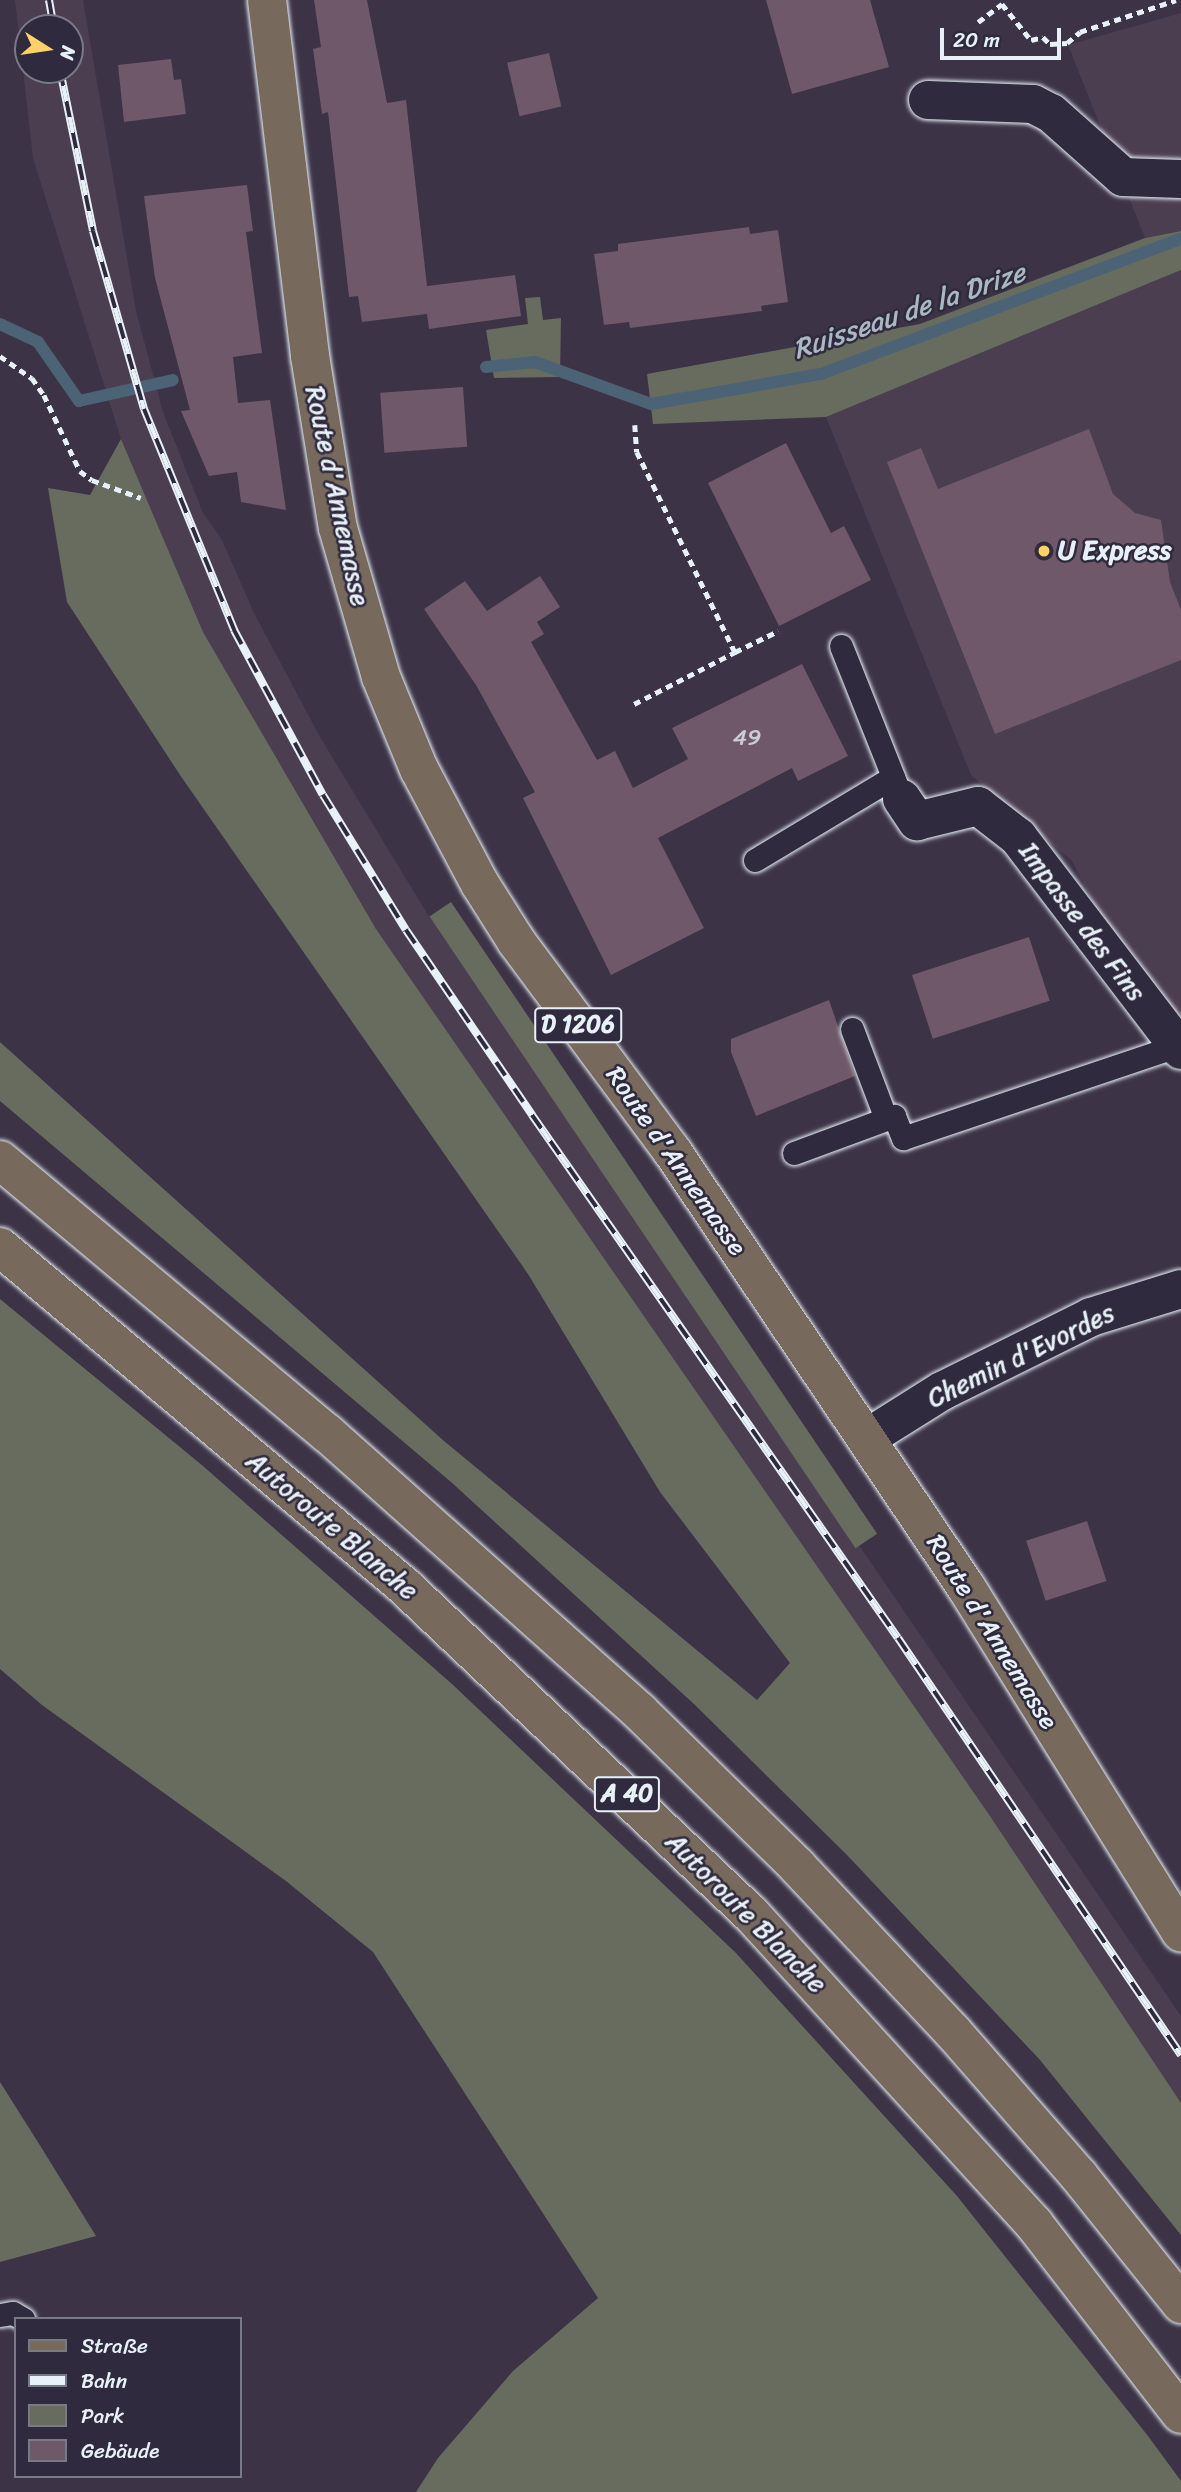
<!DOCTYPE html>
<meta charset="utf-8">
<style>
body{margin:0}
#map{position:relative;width:1181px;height:2492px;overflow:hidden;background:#3c3346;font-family:Sriracha,sans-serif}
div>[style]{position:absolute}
.built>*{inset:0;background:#4b3e51}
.green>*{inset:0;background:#676c5f;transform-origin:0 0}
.stream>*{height:12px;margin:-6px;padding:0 6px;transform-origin:6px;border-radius:6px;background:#4c6376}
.building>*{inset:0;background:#6f586a;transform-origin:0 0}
.path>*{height:4.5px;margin-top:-2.25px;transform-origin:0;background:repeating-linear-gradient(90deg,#e8f1f8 0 7px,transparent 0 12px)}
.roads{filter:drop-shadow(0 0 2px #e8f1f8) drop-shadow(0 0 2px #e8f1f8)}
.service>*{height:23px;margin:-11.5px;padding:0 11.5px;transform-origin:11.5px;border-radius:11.5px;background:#2f2a3d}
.minor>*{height:38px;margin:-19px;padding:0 19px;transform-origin:19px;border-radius:19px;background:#2f2a3d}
.primary>*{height:38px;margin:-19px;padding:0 19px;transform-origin:19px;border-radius:19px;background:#77695c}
.motorway>*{height:38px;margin:-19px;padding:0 19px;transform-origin:19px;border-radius:19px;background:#77695c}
.rail>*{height:8px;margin-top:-4px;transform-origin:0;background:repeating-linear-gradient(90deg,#2f2a3d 0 16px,#e8f1f8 0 32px);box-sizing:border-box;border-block:2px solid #e8f1f8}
.dots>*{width:19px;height:19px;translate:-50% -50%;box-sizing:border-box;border:4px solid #2f2a3d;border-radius:50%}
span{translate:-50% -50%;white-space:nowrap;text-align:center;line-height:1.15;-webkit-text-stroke:5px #2f2a3d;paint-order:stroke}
.number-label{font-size:23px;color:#cacbd4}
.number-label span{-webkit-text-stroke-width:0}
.shield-label span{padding:2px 5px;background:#2f2a3d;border:2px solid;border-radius:5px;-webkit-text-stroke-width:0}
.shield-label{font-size:24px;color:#e8f1f8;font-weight:700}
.street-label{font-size:26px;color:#e8f1f8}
.poi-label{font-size:26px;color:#e8f1f8;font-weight:700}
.left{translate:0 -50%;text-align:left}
.water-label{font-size:28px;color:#aab8c4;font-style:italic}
.legend{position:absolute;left:14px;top:2317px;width:228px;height:161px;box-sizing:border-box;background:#2f2a3d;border:2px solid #797a88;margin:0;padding:9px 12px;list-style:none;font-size:21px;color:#e8f1f8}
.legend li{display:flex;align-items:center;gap:14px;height:35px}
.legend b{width:35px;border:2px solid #797a88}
.north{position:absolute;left:14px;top:14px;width:70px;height:70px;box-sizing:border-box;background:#2f2a3d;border:2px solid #797a88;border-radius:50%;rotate:102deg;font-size:19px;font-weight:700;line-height:28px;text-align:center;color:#e8f1f8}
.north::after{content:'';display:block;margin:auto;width:24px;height:32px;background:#ffd166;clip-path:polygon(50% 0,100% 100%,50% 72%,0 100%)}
.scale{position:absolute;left:940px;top:28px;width:121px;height:32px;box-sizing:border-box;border:4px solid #e8f1f8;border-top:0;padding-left:9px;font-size:21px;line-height:24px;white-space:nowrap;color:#e8f1f8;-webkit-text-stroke:5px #2f2a3d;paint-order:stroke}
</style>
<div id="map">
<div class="built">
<i style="clip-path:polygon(evenodd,15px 0,83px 0,136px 311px,163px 412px,203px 513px,221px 538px,254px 613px,320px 737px,428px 915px,1181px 2016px,1181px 2103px,990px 1816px,376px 929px,203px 632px,121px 439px,33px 158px,15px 0,28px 28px,70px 28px,70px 70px,28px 70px,28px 28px)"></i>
<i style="clip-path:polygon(1181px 13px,1181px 231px,1145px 238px,1068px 45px)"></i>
<i style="clip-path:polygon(1181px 270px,1181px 1023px,1105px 924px,1072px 861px,971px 775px,826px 417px)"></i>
</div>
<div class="green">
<i style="clip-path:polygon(1181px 231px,1181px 270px,826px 417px,653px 424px,647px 374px,920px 324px,1145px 238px)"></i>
<i style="clip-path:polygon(540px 297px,543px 320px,561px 318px,560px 377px,494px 378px,486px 330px,528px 324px,525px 298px)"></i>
<i style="clip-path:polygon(121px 439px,203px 632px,376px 929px,990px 1816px,1181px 2103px,1181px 2235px,1040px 2060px,847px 1855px,695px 1705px,451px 1482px,0 1101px,0 1042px,444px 1441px,757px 1700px,790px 1663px,660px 1492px,528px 1274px,180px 775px,67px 602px,48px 488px,90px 495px)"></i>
<i style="left:451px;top:902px;width:762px;height:26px;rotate:56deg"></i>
<i style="clip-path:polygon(0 1299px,203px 1466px,452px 1684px,735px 1952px,957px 2196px,1148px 2436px,1181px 2481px,1181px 2492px,416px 2492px,438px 2458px,513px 2371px,598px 2298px,373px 1952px,286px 1881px,42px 1705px,0 1669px)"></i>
<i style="clip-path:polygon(0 2082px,41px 2147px,96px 2236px,0 2262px)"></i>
</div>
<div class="stream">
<i style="left:0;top:324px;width:42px;rotate:25.3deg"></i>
<i style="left:38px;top:342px;width:72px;rotate:55.2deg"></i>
<i style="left:79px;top:401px;width:96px;rotate:-12.6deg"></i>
<i style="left:486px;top:367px;width:49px;rotate:-5.8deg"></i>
<i style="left:535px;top:362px;width:123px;rotate:19.9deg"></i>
<i style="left:651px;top:404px;width:173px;rotate:-10deg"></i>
<i style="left:821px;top:374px;width:384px;rotate:-20.6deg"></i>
</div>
<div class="building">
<i style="clip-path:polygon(314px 0,367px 0,387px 103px,406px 100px,427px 286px,515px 275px,521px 316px,429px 329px,427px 314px,362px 322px,358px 296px,349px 297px,328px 112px,322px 114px,313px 49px,321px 47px)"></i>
<i style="clip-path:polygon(766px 0,870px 0,889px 67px,792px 94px)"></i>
<i style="left:549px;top:53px;width:55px;height:43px;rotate:77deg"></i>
<i style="clip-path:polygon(171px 59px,174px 80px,181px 79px,186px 114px,124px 122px,118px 65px)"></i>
<i style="clip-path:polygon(247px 185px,253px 231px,246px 232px,262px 353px,233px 357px,238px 403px,270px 400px,286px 510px,241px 502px,237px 472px,209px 476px,181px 411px,190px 410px,155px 278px,144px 196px)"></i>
<i style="clip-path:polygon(749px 227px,750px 234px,778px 230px,788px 302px,761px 306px,762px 311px,630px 328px,629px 322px,604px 325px,594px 254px,618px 251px,618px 244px)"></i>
<i style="left:463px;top:387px;width:60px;height:83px;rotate:86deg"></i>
<i style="clip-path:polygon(1089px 429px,1113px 494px,1135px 513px,1161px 520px,1170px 582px,1181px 610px,1181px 660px,995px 734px,887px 462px,921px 448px,938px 489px)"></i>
<i style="clip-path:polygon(786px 443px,831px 533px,844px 526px,871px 580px,779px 626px,708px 483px)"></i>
<i style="clip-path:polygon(540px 576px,560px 607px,537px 622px,544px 634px,531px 642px,597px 760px,615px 751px,633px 788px,688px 759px,672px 728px,802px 664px,848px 756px,798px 781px,792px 768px,658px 838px,704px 928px,611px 975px,523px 798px,535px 792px,476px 685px,424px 609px,465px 581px,487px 611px)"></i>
<i style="left:1029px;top:937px;width:67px;height:123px;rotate:72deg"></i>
<i style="clip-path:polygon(829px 1000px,855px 1076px,756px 1116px,731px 1052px,731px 1039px)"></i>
<i style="left:1087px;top:1521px;width:63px;height:64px;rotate:72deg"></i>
</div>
<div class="path">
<i style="left:978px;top:22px;width:30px;rotate:-37deg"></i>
<i style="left:1002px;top:4px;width:46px;rotate:51.1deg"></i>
<i style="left:1031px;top:40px;width:12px;rotate:-14deg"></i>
<i style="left:1043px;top:37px;width:10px;rotate:45deg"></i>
<i style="left:1050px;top:44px;width:17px;rotate:-3deg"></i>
<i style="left:1067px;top:43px;width:17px;rotate:-40deg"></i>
<i style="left:1080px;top:32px;width:101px;rotate:-18.4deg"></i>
<i style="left:0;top:356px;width:39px;rotate:35deg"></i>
<i style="left:32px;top:378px;width:21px;rotate:55deg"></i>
<i style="left:44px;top:395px;width:84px;rotate:64.7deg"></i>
<i style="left:80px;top:471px;width:15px;rotate:37deg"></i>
<i style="left:92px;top:480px;width:52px;rotate:20.2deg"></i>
<i style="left:635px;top:425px;width:27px;rotate:86deg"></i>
<i style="left:637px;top:452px;width:223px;rotate:63.9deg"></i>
<i style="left:735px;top:652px;width:48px;rotate:-26deg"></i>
<i style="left:634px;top:704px;width:114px;rotate:-27.2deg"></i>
</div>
<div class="roads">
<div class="service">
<i style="left:841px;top:646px;width:165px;rotate:68.3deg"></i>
<i style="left:755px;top:860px;width:161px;rotate:-31deg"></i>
<i style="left:852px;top:1029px;width:96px;rotate:69.3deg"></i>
<i style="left:794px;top:1153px;width:107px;rotate:-20.3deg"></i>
<i style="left:894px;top:1116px;width:24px;rotate:68deg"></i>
<i style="left:903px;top:1138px;width:289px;rotate:-18.6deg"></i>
<i style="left:0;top:2315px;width:13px;rotate:-9deg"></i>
<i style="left:13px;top:2313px;width:12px;rotate:31deg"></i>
</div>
<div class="minor">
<i style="left:928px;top:100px;width:105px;rotate:2.2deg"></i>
<i style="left:1033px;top:104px;width:20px;rotate:27deg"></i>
<i style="left:1051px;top:113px;width:96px;rotate:41.6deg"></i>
<i style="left:1123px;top:177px;width:58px;rotate:2deg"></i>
<i style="left:902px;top:799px;width:27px;rotate:56deg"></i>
<i style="left:917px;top:821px;width:63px;rotate:-13.8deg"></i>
<i style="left:978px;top:806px;width:51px;rotate:37.8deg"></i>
<i style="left:1018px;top:837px;width:268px;rotate:52.6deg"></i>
<i style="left:867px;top:1438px;width:89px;rotate:-32.1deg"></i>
<i style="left:942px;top:1391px;width:166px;rotate:-26.4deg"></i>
<i style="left:1091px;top:1317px;width:94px;rotate:-17.3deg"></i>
</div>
<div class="primary">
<i style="left:267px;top:0;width:359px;rotate:83.1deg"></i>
<i style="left:310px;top:356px;width:174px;rotate:80.8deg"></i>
<i style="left:338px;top:528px;width:155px;rotate:73.9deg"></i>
<i style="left:381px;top:677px;width:100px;rotate:67.6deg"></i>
<i style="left:419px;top:769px;width:130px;rotate:62.1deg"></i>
<i style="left:480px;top:884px;width:67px;rotate:57.7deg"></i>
<i style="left:516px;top:941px;width:262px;rotate:53.4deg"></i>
<i style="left:672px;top:1151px;width:526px;rotate:56.01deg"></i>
<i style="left:966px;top:1587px;width:407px;rotate:58.1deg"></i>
</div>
<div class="motorway">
<i style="left:0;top:1160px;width:426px;rotate:39.9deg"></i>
<i style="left:327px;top:1433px;width:419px;rotate:41.7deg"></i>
<i style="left:640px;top:1712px;width:220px;rotate:44.4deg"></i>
<i style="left:797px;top:1866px;width:228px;rotate:46.8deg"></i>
<i style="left:953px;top:2032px;width:191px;rotate:48.8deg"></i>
<i style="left:1079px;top:2176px;width:164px;rotate:51.4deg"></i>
<i style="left:0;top:1247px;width:526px;rotate:39.99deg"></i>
<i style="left:403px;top:1585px;width:479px;rotate:43.4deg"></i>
<i style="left:751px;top:1914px;width:420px;rotate:47.6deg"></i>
<i style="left:1034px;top:2224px;width:240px;rotate:52.3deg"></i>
</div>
</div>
<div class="rail">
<i style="left:49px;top:0;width:28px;rotate:80deg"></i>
<i style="left:60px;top:70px;width:164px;rotate:78.4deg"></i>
<i style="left:93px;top:231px;width:185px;rotate:74deg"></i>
<i style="left:144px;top:409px;width:239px;rotate:67.8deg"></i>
<i style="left:234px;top:630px;width:187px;rotate:61.7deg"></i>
<i style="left:323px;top:795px;width:158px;rotate:58.4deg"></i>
<i style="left:406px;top:930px;width:224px;rotate:55.7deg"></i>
<i style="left:532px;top:1115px;width:638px;rotate:55.02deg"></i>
<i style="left:898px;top:1638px;width:504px;rotate:55.84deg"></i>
</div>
<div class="dots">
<i style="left:1044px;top:551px;background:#ffd166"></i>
</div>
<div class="number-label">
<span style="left:747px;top:738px">49</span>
</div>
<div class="shield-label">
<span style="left:578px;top:1025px">D 1206</span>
<span style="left:627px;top:1794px">A 40</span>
</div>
<div class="street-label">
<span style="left:337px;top:496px;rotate:78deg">Route d'Annemasse</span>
<span style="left:1082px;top:922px;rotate:53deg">Impasse des Fins</span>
<span style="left:676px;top:1161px;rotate:55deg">Route d'Annemasse</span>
<span style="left:1021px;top:1356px;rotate:-26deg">Chemin d'Evordes</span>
<span style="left:332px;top:1526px;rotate:40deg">Autoroute Blanche</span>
<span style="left:992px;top:1632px;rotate:58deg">Route d'Annemasse</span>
<span style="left:746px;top:1913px;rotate:45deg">Autoroute Blanche</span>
</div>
<div class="poi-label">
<span class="left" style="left:1058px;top:551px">U Express</span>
</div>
<div class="water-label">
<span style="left:909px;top:311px;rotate:-19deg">Ruisseau de la Drize</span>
</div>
<ul class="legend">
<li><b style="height:9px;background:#77695c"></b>Straße</li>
<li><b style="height:9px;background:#e8f1f8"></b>Bahn</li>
<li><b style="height:19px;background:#676c5f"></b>Park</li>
<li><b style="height:19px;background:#6f586a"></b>Gebäude</li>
</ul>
<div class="north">N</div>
<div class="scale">20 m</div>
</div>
